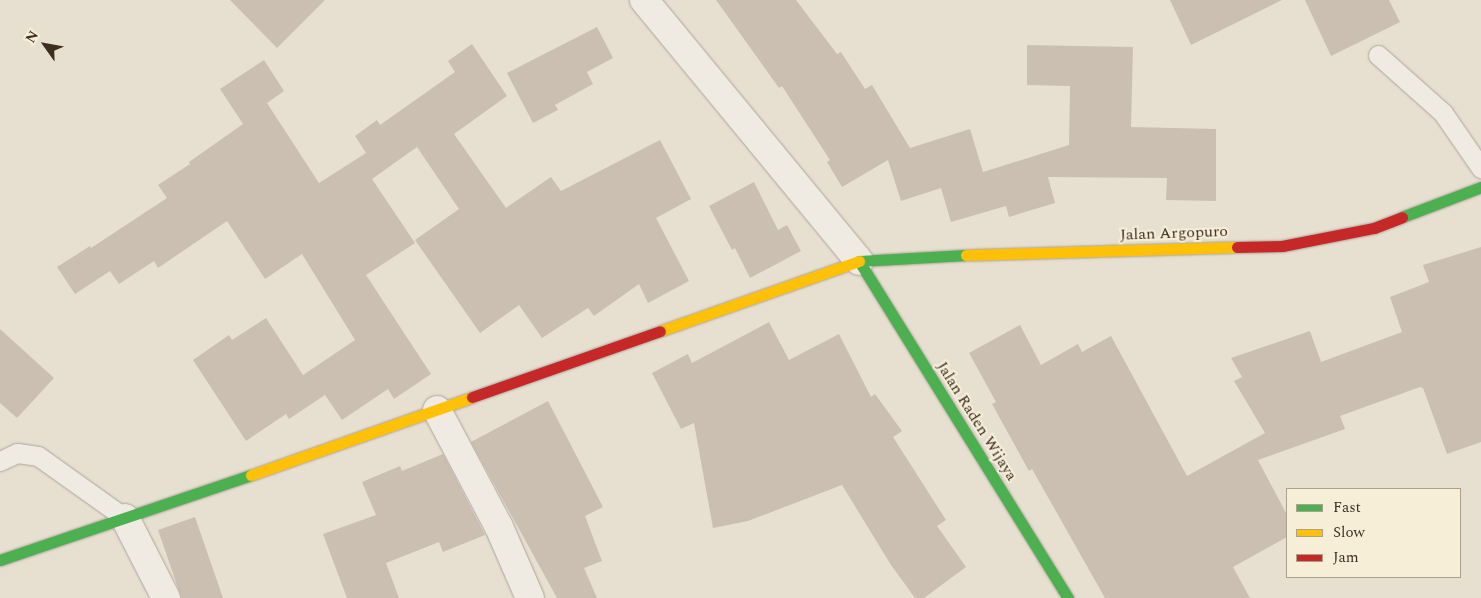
<!DOCTYPE html>
<style>
body{margin:0}
#map{position:relative;width:1481px;height:598px;overflow:hidden;background:#e7e0d1;font-family:Spectral,serif}
div>[style]{position:absolute}
.building>*{inset:0;background:#cbbfb2}
.roads{filter:drop-shadow(0 0 1px #ada599) drop-shadow(0 0 1px #ada599)}
.lane>*{height:19px;margin:-9.5px;padding:0 9.5px;transform-origin:9.5px;border-radius:9.5px;background:#efebe3}
.street>*{height:28px;margin:-14px;padding:0 14px;transform-origin:14px;border-radius:14px;background:#efebe3}
.fast>*{height:11px;margin:-5.5px;padding:0 5.5px;transform-origin:5.5px;border-radius:5.5px;background:#4caf50}
.slow>*{height:11px;margin:-5.5px;padding:0 5.5px;transform-origin:5.5px;border-radius:5.5px;background:#ffc107}
.jam>*{height:11px;margin:-5.5px;padding:0 5.5px;transform-origin:5.5px;border-radius:5.5px;background:#c62828}
span{translate:-50% -50%;white-space:nowrap;text-align:center;line-height:1.15;-webkit-text-stroke:4px #f7eed8;paint-order:stroke}
.street-label{font-size:16px;color:#3d2e20}
.legend{position:absolute;left:1286px;top:488px;width:175px;height:90px;box-sizing:border-box;background:#f7eed8;border:1px solid #ada18e;margin:0;padding:6px 9px;list-style:none;font-size:15px;color:#3d2e20}
.legend li{display:flex;align-items:center;gap:10px;height:25px}
.legend b{width:25px;border:1px solid #ada18e}
.north{position:absolute;left:20px;top:20px;width:50px;height:50px;-webkit-text-stroke:4px #f7eed8;paint-order:stroke;rotate:302deg;font-size:14px;font-weight:700;line-height:20px;text-align:center;color:#3d2e20}
.north::after{content:'';display:block;margin:auto;width:18px;height:22px;background:#3d2e20;clip-path:polygon(50% 0,100% 100%,50% 72%,0 100%)}
</style>
<div id="map">
<div class="building">
<i style="clip-path:polygon(230px 0,325px 0,277px 48px)"></i>
<i style="clip-path:polygon(716px 0,796px 0,837px 54px,841px 52px,865px 89px,872px 85px,910px 148px,970px 129px,983px 172px,1069px 145px,1070px 86px,1027px 85px,1027px 45px,1133px 47px,1131px 127px,1216px 129px,1216px 201px,1166px 200px,1167px 178px,1048px 177px,1055px 203px,1009px 217px,1006px 206px,951px 222px,941px 188px,901px 201px,888px 160px,842px 187px,827px 162px,830px 160px,782px 86px,779px 88px)"></i>
<i style="clip-path:polygon(1170px 0,1282px 0,1191px 45px)"></i>
<i style="clip-path:polygon(1305px 0,1389px 0,1400px 22px,1331px 56px)"></i>
<i style="clip-path:polygon(597px 27px,613px 58px,587px 72px,593px 84px,555px 105px,558px 110px,533px 123px,507px 73px)"></i>
<i style="clip-path:polygon(472px 44px,507px 96px,454px 134px,506px 208px,551px 177px,561px 191px,660px 140px,691px 199px,656px 218px,689px 281px,648px 303px,639px 284px,594px 316px,588px 308px,542px 338px,519px 305px,480px 333px,415px 240px,459px 209px,417px 147px,372px 179px,415px 243px,366px 275px,431px 374px,394px 399px,388px 389px,342px 420px,325px 395px,289px 419px,286px 414px,246px 441px,193px 360px,229px 335px,232px 340px,266px 318px,303px 375px,355px 340px,302px 254px,265px 279px,227px 221px,158px 268px,154px 261px,119px 284px,110px 271px,75px 294px,57px 267px,90px 246px,91px 248px,167px 198px,158px 185px,190px 164px,189px 162px,243px 124px,220px 89px,264px 60px,284px 91px,267px 103px,319px 183px,366px 153px,355px 136px,377px 120px,380px 125px,455px 72px,448px 61px)"></i>
<i style="clip-path:polygon(754px 182px,778px 230px,787px 225px,801px 251px,750px 278px,735px 248px,732px 250px,709px 206px)"></i>
<i style="clip-path:polygon(1481px 247px,1481px 442px,1447px 454px,1423px 388px,1420px 387px,1340px 416px,1345px 429px,1258px 460px,1287px 515px,1287px 537px,1233px 567px,1250px 598px,1105px 598px,1032px 469px,1029px 471px,992px 404px,996px 402px,969px 353px,1020px 325px,1041px 365px,1078px 344px,1082px 352px,1111px 336px,1187px 476px,1265px 433px,1234px 381px,1242px 377px,1231px 358px,1310px 331px,1321px 362px,1402px 332px,1390px 297px,1429px 282px,1423px 265px)"></i>
<i style="clip-path:polygon(769px 322px,789px 360px,839px 334px,871px 397px,875px 394px,902px 431px,893px 437px,946px 520px,937px 526px,966px 567px,924px 598px,915px 598px,891px 565px,842px 485px,748px 521px,713px 528px,694px 423px,681px 429px,652px 373px,688px 354px,692px 363px)"></i>
<i style="clip-path:polygon(0 329px,54px 378px,17px 418px,0 403px)"></i>
<i style="clip-path:polygon(548px 401px,603px 507px,585px 516px,602px 561px,584px 568px,597px 598px,557px 598px,471px 442px)"></i>
<i style="clip-path:polygon(443px 454px,485px 535px,443px 552px,439px 542px,386px 563px,399px 598px,347px 598px,323px 534px,376px 515px,362px 482px,400px 466px,402px 471px)"></i>
<i style="clip-path:polygon(195px 517px,223px 598px,182px 598px,177px 585px,158px 530px)"></i>
</div>
<div class="roads">
<div class="lane">
<i style="left:1378px;top:55px;width:87px;rotate:41.7deg"></i>
<i style="left:1443px;top:113px;width:67px;rotate:55.4deg"></i>
<i style="left:0;top:461px;width:19px;rotate:-25deg"></i>
<i style="left:17px;top:453px;width:21px;rotate:8deg"></i>
<i style="left:38px;top:456px;width:107px;rotate:35.5deg"></i>
</div>
<div class="street">
<i style="left:644px;top:0;width:338px;rotate:50.5deg"></i>
<i style="left:437px;top:410px;width:132px;rotate:62.1deg"></i>
<i style="left:499px;top:527px;width:77px;rotate:66.4deg"></i>
<i style="left:125px;top:518px;width:90px;rotate:62.9deg"></i>
</div>
<div class="fast">
<i style="left:1402px;top:217px;width:85px;rotate:-20.8deg"></i>
<i style="left:966px;top:255px;width:107px;rotate:176.8deg"></i>
<i style="left:859px;top:261px;width:397px;rotate:58.2deg"></i>
<i style="left:0;top:560px;width:265px;rotate:-18.7deg"></i>
</div>
<div class="slow">
<i style="left:966px;top:255px;width:271px;rotate:-1.7deg"></i>
<i style="left:660px;top:331px;width:211px;rotate:-19.4deg"></i>
<i style="left:251px;top:475px;width:234px;rotate:-19.4deg"></i>
</div>
<div class="jam">
<i style="left:1237px;top:247px;width:45px;rotate:-1.3deg"></i>
<i style="left:1282px;top:246px;width:94px;rotate:-11.1deg"></i>
<i style="left:1374px;top:228px;width:30px;rotate:-21deg"></i>
<i style="left:472px;top:397px;width:199px;rotate:-19.3deg"></i>
</div>
</div>
<div class="street-label">
<span style="left:1174px;top:233px;rotate:-2deg">Jalan Argopuro</span>
<span style="left:977px;top:421px;rotate:58deg">Jalan Raden Wijaya</span>
</div>
<ul class="legend">
<li><b style="height:6px;background:#4caf50"></b>Fast</li>
<li><b style="height:6px;background:#ffc107"></b>Slow</li>
<li><b style="height:6px;background:#c62828"></b>Jam</li>
</ul>
<div class="north">N</div>
</div>
